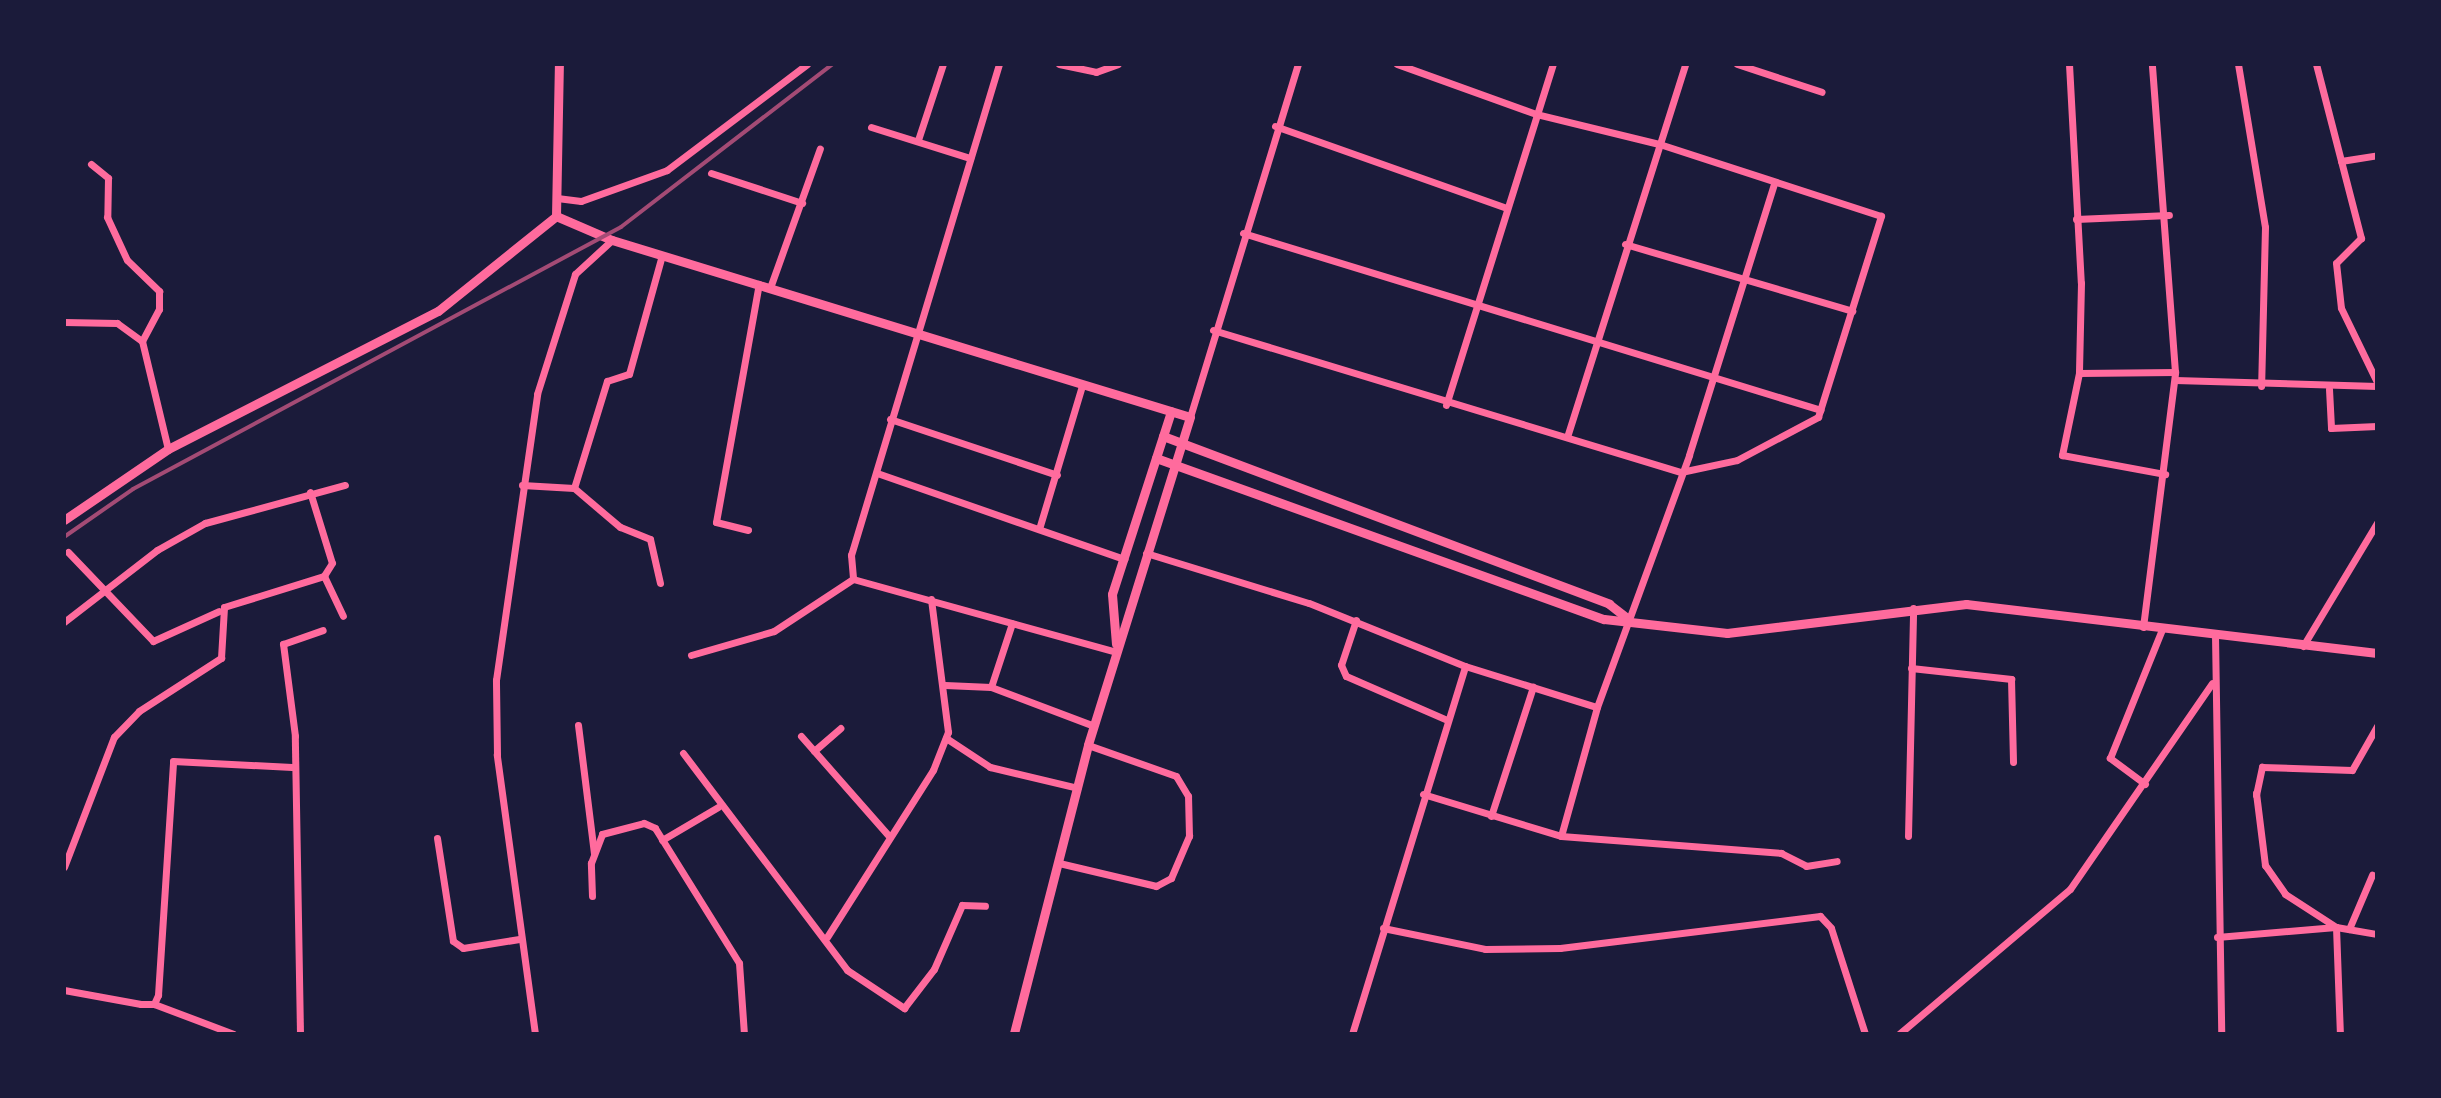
<!DOCTYPE html>
<style>
body{margin:0}
#map{position:relative;width:2441px;height:1098px;overflow:hidden;background:#1b1b3a;font-family:"Roboto Condensed",sans-serif}
div>[style]{position:absolute}
.minor>*{height:7px;margin:-3.5px;padding:0 3.5px;transform-origin:3.5px;border-radius:3.5px;background:#ff6b9d}
.tertiary>*{height:9px;margin:-4.5px;padding:0 4.5px;transform-origin:4.5px;border-radius:4.5px;background:#ff6b9d}
.rail>*{height:4px;margin:-2px;padding:0 2px;transform-origin:2px;border-radius:2px;background:#a44b75}
span{translate:-50% -50%;white-space:nowrap;text-align:center;line-height:1.15;-webkit-text-stroke:8px #1b1b3a;paint-order:stroke}
.frame{position:absolute;inset:0;border:66px solid #1b1b3a;pointer-events:none}
</style>
<div id="map">
<div class="minor">
<i style="left:999px;top:64px;width:513px;rotate:106.77deg"></i>
<i style="left:851px;top:555px;width:24px;rotate:85deg"></i>
<i style="left:853px;top:579px;width:273px;rotate:15.5deg"></i>
<i style="left:1059px;top:64px;width:38px;rotate:12deg"></i>
<i style="left:1096px;top:72px;width:23px;rotate:-20deg"></i>
<i style="left:1737px;top:64px;width:89px;rotate:18.2deg"></i>
<i style="left:2069px;top:64px;width:219px;rotate:86.9deg"></i>
<i style="left:2081px;top:283px;width:90px;rotate:91.3deg"></i>
<i style="left:2079px;top:373px;width:84px;rotate:101.7deg"></i>
<i style="left:2062px;top:455px;width:105px;rotate:10.5deg"></i>
<i style="left:2238px;top:64px;width:165px;rotate:80.6deg"></i>
<i style="left:2265px;top:227px;width:159px;rotate:91.4deg"></i>
<i style="left:2316px;top:64px;width:180px;rotate:75.5deg"></i>
<i style="left:2361px;top:238px;width:35px;rotate:135deg"></i>
<i style="left:2336px;top:263px;width:45px;rotate:83.7deg"></i>
<i style="left:2341px;top:308px;width:82px;rotate:64.1deg"></i>
<i style="left:1275px;top:126px;width:245px;rotate:19.5deg"></i>
<i style="left:871px;top:127px;width:104px;rotate:17.4deg"></i>
<i style="left:918px;top:140px;width:80px;rotate:-71.8deg"></i>
<i style="left:2341px;top:161px;width:36px;rotate:-9deg"></i>
<i style="left:91px;top:164px;width:22px;rotate:39deg"></i>
<i style="left:108px;top:178px;width:39px;rotate:91deg"></i>
<i style="left:107px;top:217px;width:47px;rotate:65.1deg"></i>
<i style="left:127px;top:260px;width:45px;rotate:44.1deg"></i>
<i style="left:159px;top:291px;width:18px;rotate:90deg"></i>
<i style="left:159px;top:309px;width:36px;rotate:118deg"></i>
<i style="left:711px;top:173px;width:96px;rotate:18.2deg"></i>
<i style="left:557px;top:198px;width:24px;rotate:7deg"></i>
<i style="left:581px;top:201px;width:91px;rotate:-19.8deg"></i>
<i style="left:667px;top:170px;width:176px;rotate:-37.1deg"></i>
<i style="left:2076px;top:219px;width:93px;rotate:-2.5deg"></i>
<i style="left:1243px;top:233px;width:604px;rotate:17.03deg"></i>
<i style="left:1625px;top:244px;width:237px;rotate:16.4deg"></i>
<i style="left:771px;top:285px;width:145px;rotate:-70.3deg"></i>
<i style="left:64px;top:322px;width:53px;rotate:1.1deg"></i>
<i style="left:117px;top:323px;width:31px;rotate:36deg"></i>
<i style="left:142px;top:341px;width:111px;rotate:76.5deg"></i>
<i style="left:1213px;top:330px;width:489px;rotate:16.9deg"></i>
<i style="left:1681px;top:472px;width:57px;rotate:-12.1deg"></i>
<i style="left:1737px;top:460px;width:92px;rotate:-28deg"></i>
<i style="left:1818px;top:417px;width:211px;rotate:-72.6deg"></i>
<i style="left:1881px;top:216px;width:233px;rotate:-162deg"></i>
<i style="left:1659px;top:144px;width:127px;rotate:-166.3deg"></i>
<i style="left:1536px;top:114px;width:148px;rotate:-160.2deg"></i>
<i style="left:2079px;top:373px;width:96px;rotate:-0.6deg"></i>
<i style="left:2175px;top:380px;width:202px;rotate:1.7deg"></i>
<i style="left:2329px;top:389px;width:39px;rotate:87deg"></i>
<i style="left:2331px;top:428px;width:46px;rotate:-2.5deg"></i>
<i style="left:1446px;top:405px;width:357px;rotate:-72.6deg"></i>
<i style="left:1190px;top:417px;width:369px;rotate:-73deg"></i>
<i style="left:890px;top:419px;width:176px;rotate:18.5deg"></i>
<i style="left:1567px;top:437px;width:391px;rotate:-72.4deg"></i>
<i style="left:877px;top:473px;width:262px;rotate:19.2deg"></i>
<i style="left:522px;top:485px;width:52px;rotate:3.3deg"></i>
<i style="left:310px;top:492px;width:74px;rotate:72.8deg"></i>
<i style="left:332px;top:563px;width:15px;rotate:122deg"></i>
<i style="left:1039px;top:529px;width:149px;rotate:-73.3deg"></i>
<i style="left:748px;top:530px;width:33px;rotate:-166deg"></i>
<i style="left:716px;top:522px;width:242px;rotate:-79.8deg"></i>
<i style="left:68px;top:552px;width:123px;rotate:46.3deg"></i>
<i style="left:153px;top:641px;width:72px;rotate:-24.4deg"></i>
<i style="left:1146px;top:553px;width:170px;rotate:17.1deg"></i>
<i style="left:1309px;top:603px;width:168px;rotate:22deg"></i>
<i style="left:1465px;top:666px;width:138px;rotate:17.3deg"></i>
<i style="left:660px;top:583px;width:45px;rotate:-102.8deg"></i>
<i style="left:650px;top:539px;width:32px;rotate:-158deg"></i>
<i style="left:620px;top:527px;width:60px;rotate:-139.7deg"></i>
<i style="left:574px;top:488px;width:112px;rotate:-72.9deg"></i>
<i style="left:607px;top:381px;width:23px;rotate:-18deg"></i>
<i style="left:629px;top:374px;width:123px;rotate:-74.5deg"></i>
<i style="left:1356px;top:620px;width:47px;rotate:108.4deg"></i>
<i style="left:1341px;top:665px;width:12px;rotate:66deg"></i>
<i style="left:1346px;top:676px;width:110px;rotate:23.5deg"></i>
<i style="left:64px;top:622px;width:118px;rotate:-37.7deg"></i>
<i style="left:157px;top:550px;width:55px;rotate:-29.4deg"></i>
<i style="left:205px;top:523px;width:145px;rotate:-15.2deg"></i>
<i style="left:2143px;top:627px;width:257px;rotate:-82.8deg"></i>
<i style="left:2175px;top:372px;width:309px;rotate:-94.3deg"></i>
<i style="left:2215px;top:635px;width:399px;rotate:89.1deg"></i>
<i style="left:2303px;top:646px;width:144px;rotate:-59deg"></i>
<i style="left:691px;top:655px;width:86px;rotate:-16.1deg"></i>
<i style="left:774px;top:631px;width:95px;rotate:-33.4deg"></i>
<i style="left:1911px;top:668px;width:101px;rotate:6.3deg"></i>
<i style="left:2011px;top:679px;width:83px;rotate:88.6deg"></i>
<i style="left:945px;top:685px;width:46px;rotate:2.5deg"></i>
<i style="left:991px;top:687px;width:110px;rotate:20.7deg"></i>
<i style="left:991px;top:687px;width:67px;rotate:-71.8deg"></i>
<i style="left:578px;top:725px;width:129px;rotate:82.9deg"></i>
<i style="left:801px;top:736px;width:133px;rotate:48.7deg"></i>
<i style="left:946px;top:738px;width:53px;rotate:33.4deg"></i>
<i style="left:990px;top:767px;width:90px;rotate:13.4deg"></i>
<i style="left:814px;top:751px;width:35px;rotate:-41deg"></i>
<i style="left:683px;top:753px;width:272px;rotate:52.9deg"></i>
<i style="left:847px;top:970px;width:69px;rotate:33.7deg"></i>
<i style="left:904px;top:1008px;width:49px;rotate:-52.4deg"></i>
<i style="left:934px;top:969px;width:70px;rotate:-66.4deg"></i>
<i style="left:962px;top:905px;width:23px;rotate:2deg"></i>
<i style="left:2145px;top:784px;width:44px;rotate:-143.4deg"></i>
<i style="left:2110px;top:758px;width:139px;rotate:-68deg"></i>
<i style="left:2256px;top:793px;width:73px;rotate:82.9deg"></i>
<i style="left:2265px;top:865px;width:35px;rotate:55deg"></i>
<i style="left:2285px;top:894px;width:61px;rotate:32.9deg"></i>
<i style="left:1423px;top:794px;width:144px;rotate:16.9deg"></i>
<i style="left:1561px;top:836px;width:221px;rotate:4.4deg"></i>
<i style="left:1781px;top:853px;width:28px;rotate:27deg"></i>
<i style="left:1806px;top:866px;width:31px;rotate:-9deg"></i>
<i style="left:2256px;top:795px;width:29px;rotate:-78deg"></i>
<i style="left:2262px;top:767px;width:90px;rotate:1.9deg"></i>
<i style="left:2352px;top:770px;width:51px;rotate:-60.4deg"></i>
<i style="left:1491px;top:816px;width:136px;rotate:-72deg"></i>
<i style="left:1561px;top:836px;width:134px;rotate:-74.4deg"></i>
<i style="left:1597px;top:707px;width:268px;rotate:-69.9deg"></i>
<i style="left:1689px;top:455px;width:285px;rotate:-72.6deg"></i>
<i style="left:1908px;top:836px;width:228px;rotate:-88.7deg"></i>
<i style="left:437px;top:838px;width:104px;rotate:81.2deg"></i>
<i style="left:453px;top:941px;width:12px;rotate:35deg"></i>
<i style="left:463px;top:948px;width:57px;rotate:-9.1deg"></i>
<i style="left:662px;top:840px;width:65px;rotate:-30.5deg"></i>
<i style="left:1059px;top:863px;width:100px;rotate:13.3deg"></i>
<i style="left:1156px;top:886px;width:17px;rotate:-28deg"></i>
<i style="left:1171px;top:878px;width:46px;rotate:-66.8deg"></i>
<i style="left:1189px;top:836px;width:40px;rotate:-91.4deg"></i>
<i style="left:1188px;top:796px;width:23px;rotate:-121deg"></i>
<i style="left:1176px;top:776px;width:93px;rotate:-160.6deg"></i>
<i style="left:64px;top:867px;width:139px;rotate:-69deg"></i>
<i style="left:114px;top:737px;width:36px;rotate:-46deg"></i>
<i style="left:139px;top:711px;width:98px;rotate:-32.9deg"></i>
<i style="left:221px;top:658px;width:51px;rotate:-86.6deg"></i>
<i style="left:224px;top:607px;width:105px;rotate:-17.2deg"></i>
<i style="left:324px;top:576px;width:44px;rotate:64.6deg"></i>
<i style="left:592px;top:896px;width:33px;rotate:-92deg"></i>
<i style="left:591px;top:863px;width:31px;rotate:-69deg"></i>
<i style="left:602px;top:834px;width:43px;rotate:-14.7deg"></i>
<i style="left:644px;top:823px;width:12px;rotate:24deg"></i>
<i style="left:655px;top:828px;width:159px;rotate:58.1deg"></i>
<i style="left:739px;top:963px;width:71px;rotate:86deg"></i>
<i style="left:2336px;top:927px;width:107px;rotate:87.9deg"></i>
<i style="left:1383px;top:928px;width:104px;rotate:11.6deg"></i>
<i style="left:1485px;top:949px;width:75px;rotate:-0.8deg"></i>
<i style="left:1560px;top:948px;width:262px;rotate:-7deg"></i>
<i style="left:1820px;top:916px;width:16px;rotate:47deg"></i>
<i style="left:1831px;top:928px;width:111px;rotate:72.2deg"></i>
<i style="left:2349px;top:929px;width:59px;rotate:-66.9deg"></i>
<i style="left:827px;top:937px;width:198px;rotate:-57.6deg"></i>
<i style="left:933px;top:770px;width:41px;rotate:-68.5deg"></i>
<i style="left:948px;top:732px;width:134px;rotate:-97.3deg"></i>
<i style="left:2217px;top:937px;width:119px;rotate:-4.8deg"></i>
<i style="left:2336px;top:927px;width:42px;rotate:9.7deg"></i>
<i style="left:64px;top:990px;width:78px;rotate:10.3deg"></i>
<i style="left:141px;top:1004px;width:13px"></i>
<i style="left:154px;top:1004px;width:10px;rotate:-66deg"></i>
<i style="left:158px;top:995px;width:234px;rotate:-86.3deg"></i>
<i style="left:173px;top:761px;width:119px;rotate:2.9deg"></i>
<i style="left:154px;top:1004px;width:85px;rotate:20.6deg"></i>
<i style="left:300px;top:1034px;width:298px;rotate:-91deg"></i>
<i style="left:295px;top:736px;width:93px;rotate:-97.4deg"></i>
<i style="left:283px;top:644px;width:42px;rotate:-19.3deg"></i>
<i style="left:535px;top:1034px;width:282px;rotate:-97.8deg"></i>
<i style="left:497px;top:755px;width:75px;rotate:-90.8deg"></i>
<i style="left:496px;top:680px;width:289px;rotate:-81.8deg"></i>
<i style="left:537px;top:394px;width:126px;rotate:-72.4deg"></i>
<i style="left:575px;top:274px;width:50px;rotate:-42.6deg"></i>
<i style="left:1352px;top:1034px;width:385px;rotate:-72.9deg"></i>
<i style="left:1899px;top:1034px;width:224px;rotate:-40.3deg"></i>
<i style="left:2070px;top:889px;width:250px;rotate:-55.4deg"></i>
</div>
<div class="tertiary">
<i style="left:556px;top:216px;width:61px;rotate:23.2deg"></i>
<i style="left:612px;top:240px;width:604px;rotate:17.03deg"></i>
<i style="left:1190px;top:417px;width:343px;rotate:107.3deg"></i>
<i style="left:1088px;top:745px;width:298px;rotate:104.4deg"></i>
<i style="left:1163px;top:436px;width:477px;rotate:20.6deg"></i>
<i style="left:1609px;top:604px;width:23px;rotate:38deg"></i>
<i style="left:1156px;top:458px;width:476px;rotate:19.8deg"></i>
<i style="left:1604px;top:619px;width:124px;rotate:6.5deg"></i>
<i style="left:1727px;top:633px;width:241px;rotate:-6.9deg"></i>
<i style="left:1966px;top:604px;width:414px;rotate:6.8deg"></i>
<i style="left:64px;top:520px;width:126px;rotate:-34.3deg"></i>
<i style="left:168px;top:449px;width:303px;rotate:-27.1deg"></i>
<i style="left:438px;top:311px;width:151px;rotate:-38.8deg"></i>
<i style="left:556px;top:216px;width:152px;rotate:-88.9deg"></i>
<i style="left:1116px;top:644px;width:50px;rotate:-94.6deg"></i>
<i style="left:1112px;top:594px;width:192px;rotate:-72.1deg"></i>
</div>
<div class="rail">
<i style="left:64px;top:537px;width:84px;rotate:-34.8deg"></i>
<i style="left:133px;top:489px;width:554px;rotate:-28.23deg"></i>
<i style="left:621px;top:227px;width:267px;rotate:-37.6deg"></i>
</div>
<div class="frame"></div>
</div>
